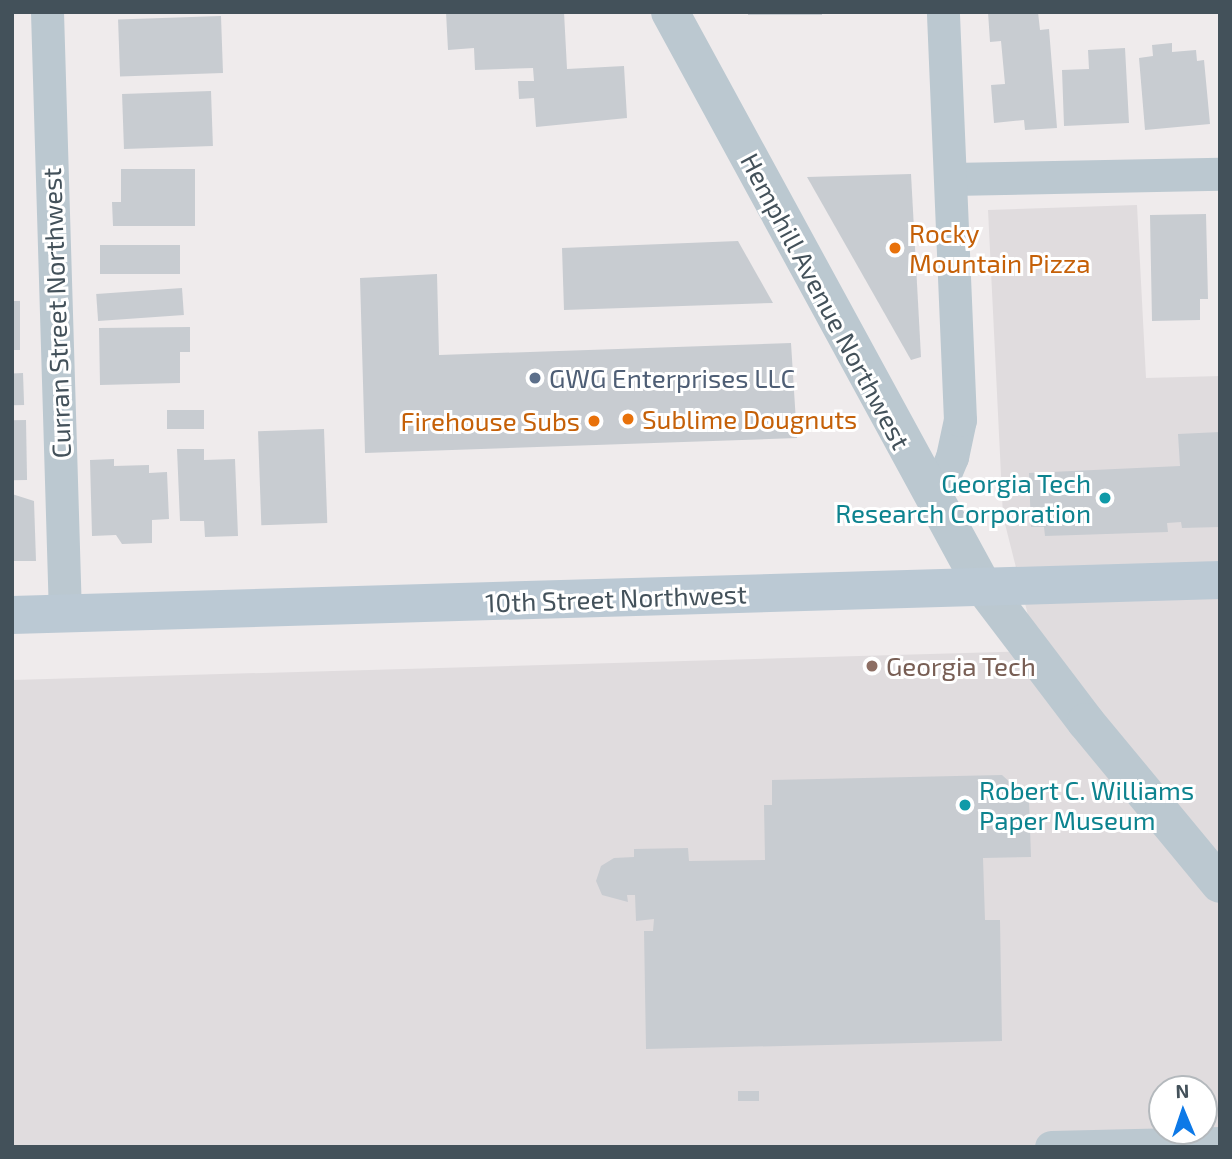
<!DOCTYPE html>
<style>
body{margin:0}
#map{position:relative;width:1232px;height:1159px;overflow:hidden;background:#efebec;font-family:"Exo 2",sans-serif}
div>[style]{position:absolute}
.education>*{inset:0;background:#e0dcde}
.building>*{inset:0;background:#c8ccd1;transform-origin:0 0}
.minor>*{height:33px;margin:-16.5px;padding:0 16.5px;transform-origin:16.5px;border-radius:16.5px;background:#bbc8d0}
.tertiary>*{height:38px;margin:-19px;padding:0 19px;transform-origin:19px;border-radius:19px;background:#bbc8d0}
.secondary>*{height:38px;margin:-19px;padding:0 19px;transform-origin:19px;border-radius:19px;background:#bbc9d4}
.dots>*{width:19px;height:19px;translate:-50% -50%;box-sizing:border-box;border:4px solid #fff;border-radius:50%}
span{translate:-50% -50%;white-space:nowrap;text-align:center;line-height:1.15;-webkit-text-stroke:6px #fff;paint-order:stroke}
.food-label{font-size:26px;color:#c56008}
.left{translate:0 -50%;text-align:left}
.right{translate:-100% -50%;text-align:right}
.street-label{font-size:26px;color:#43515a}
.service-label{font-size:26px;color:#4e5e75}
.culture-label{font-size:26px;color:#0d838f}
.education-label{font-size:26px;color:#785e54}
.frame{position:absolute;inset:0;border:14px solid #43515a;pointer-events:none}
.north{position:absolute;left:1148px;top:1075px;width:70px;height:70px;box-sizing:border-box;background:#fff;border:2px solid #b4b9bd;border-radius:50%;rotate:358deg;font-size:19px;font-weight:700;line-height:28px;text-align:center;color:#43515a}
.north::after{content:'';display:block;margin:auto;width:24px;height:32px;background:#0d79e7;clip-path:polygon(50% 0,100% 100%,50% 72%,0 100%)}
</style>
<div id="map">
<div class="education">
<i style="clip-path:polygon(evenodd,1137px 205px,1146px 378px,1220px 376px,1220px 1147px,12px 1147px,12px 680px,1037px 651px,1003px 516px,988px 210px,1137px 205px,1162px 1089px,1204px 1089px,1204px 1131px,1162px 1131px,1162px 1089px)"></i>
</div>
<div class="building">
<i style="clip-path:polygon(446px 12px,564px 12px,567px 69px,624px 66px,627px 118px,536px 127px,534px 98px,519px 99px,518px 81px,534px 81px,533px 68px,475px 70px,474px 48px,448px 50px)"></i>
<i style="left:748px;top:12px;width:74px;height:3px"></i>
<i style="clip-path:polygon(988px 12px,1038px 12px,1040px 30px,1049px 29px,1057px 128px,1025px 130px,1024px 120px,994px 123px,991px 85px,1005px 84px,1001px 41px,990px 42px)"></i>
<i style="left:221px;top:16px;width:57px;height:103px;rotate:88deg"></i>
<i style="clip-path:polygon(1172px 43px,1172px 52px,1196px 50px,1197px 61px,1204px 60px,1210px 124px,1145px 130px,1139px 58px,1153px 56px,1152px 45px)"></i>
<i style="clip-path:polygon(1125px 48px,1129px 123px,1064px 126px,1062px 70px,1089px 69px,1088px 50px)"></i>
<i style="left:211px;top:91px;width:55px;height:89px;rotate:88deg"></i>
<i style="clip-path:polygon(121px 169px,195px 169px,195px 226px,113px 226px,112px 202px,121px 202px)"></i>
<i style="clip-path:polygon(911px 174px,921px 357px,911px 360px,807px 177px)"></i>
<i style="clip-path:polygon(1206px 214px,1208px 299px,1200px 299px,1200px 320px,1152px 321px,1150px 215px)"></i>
<i style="clip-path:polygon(738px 241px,773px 303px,564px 310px,562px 248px)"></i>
<i style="left:100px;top:245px;width:80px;height:29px"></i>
<i style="clip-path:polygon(437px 274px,439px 355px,791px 343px,797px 438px,365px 453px,360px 278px)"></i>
<i style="left:182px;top:288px;width:27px;height:86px;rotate:86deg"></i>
<i style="left:12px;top:301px;width:8px;height:49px"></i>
<i style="clip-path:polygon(190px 327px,190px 352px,180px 352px,180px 383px,100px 385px,99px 328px)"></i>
<i style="left:23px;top:373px;width:32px;height:11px;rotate:88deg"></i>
<i style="left:204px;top:410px;width:19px;height:37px;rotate:90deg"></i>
<i style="left:26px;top:420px;width:60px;height:14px;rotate:89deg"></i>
<i style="left:324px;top:429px;width:94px;height:66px;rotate:88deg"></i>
<i style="clip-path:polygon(1220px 432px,1220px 527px,1182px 528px,1181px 522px,1167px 523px,1168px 532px,1045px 536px,1044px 527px,1031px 527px,1029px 473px,1180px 466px,1178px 434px)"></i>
<i style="clip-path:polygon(177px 449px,204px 449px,204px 460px,235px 459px,238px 536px,205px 537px,204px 521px,180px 521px)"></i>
<i style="clip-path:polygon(114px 459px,114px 466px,149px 465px,149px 473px,167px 472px,169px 519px,152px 520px,152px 543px,122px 544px,116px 535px,92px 536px,90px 460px)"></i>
<i style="clip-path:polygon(12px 494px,34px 501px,36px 561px,12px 561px)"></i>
<i style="clip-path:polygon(1002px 775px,1029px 800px,1031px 857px,983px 858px,985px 920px,1000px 920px,1002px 1041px,646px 1049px,644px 931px,653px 931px,654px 919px,636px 921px,635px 895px,627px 895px,628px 902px,602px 895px,596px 881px,601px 866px,614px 858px,634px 857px,634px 849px,688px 848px,689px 861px,765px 860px,764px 805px,772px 805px,772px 780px)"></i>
<i style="left:759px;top:1091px;width:10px;height:21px;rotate:90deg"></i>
</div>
<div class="minor">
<i style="left:47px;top:12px;width:602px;rotate:88.29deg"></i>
<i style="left:951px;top:179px;width:269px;rotate:-1.1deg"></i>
<i style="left:934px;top:500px;width:47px;rotate:-67.3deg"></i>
<i style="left:952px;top:457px;width:38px;rotate:-78deg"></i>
<i style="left:960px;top:420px;width:408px;rotate:-92.4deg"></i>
<i style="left:1051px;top:1147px;width:169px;rotate:-1.4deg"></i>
</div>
<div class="tertiary">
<i style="left:670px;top:12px;width:652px;rotate:61.43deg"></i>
<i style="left:982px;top:585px;width:172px;rotate:52.8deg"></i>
<i style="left:1086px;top:722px;width:210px;rotate:50.4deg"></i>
</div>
<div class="secondary">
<i style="left:12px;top:615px;width:1209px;rotate:-1.66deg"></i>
</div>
<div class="dots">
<i style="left:895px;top:248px;background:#e8710a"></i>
<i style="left:535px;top:378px;background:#5c6f8a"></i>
<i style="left:628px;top:419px;background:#e8710a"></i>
<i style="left:594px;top:421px;background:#e8710a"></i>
<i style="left:1105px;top:498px;background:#0f9aa8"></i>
<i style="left:872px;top:666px;background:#8d6e63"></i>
<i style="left:965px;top:805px;background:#0f9aa8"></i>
</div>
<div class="food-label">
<span class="left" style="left:909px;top:248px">Rocky<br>Mountain Pizza</span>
<span class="left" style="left:642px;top:419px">Sublime Dougnuts</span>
<span class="right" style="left:580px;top:421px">Firehouse Subs</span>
</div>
<div class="street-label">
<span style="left:826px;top:301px;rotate:62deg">Hemphill Avenue Northwest</span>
<span style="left:56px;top:313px;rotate:-92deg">Curran Street Northwest</span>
<span style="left:616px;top:598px;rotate:-2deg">10th Street Northwest</span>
</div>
<div class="service-label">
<span class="left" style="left:549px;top:378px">GWG Enterprises LLC</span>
</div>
<div class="culture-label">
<span class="right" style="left:1091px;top:498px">Georgia Tech<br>Research Corporation</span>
<span class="left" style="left:979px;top:805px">Robert C. Williams<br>Paper Museum</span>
</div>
<div class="education-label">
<span class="left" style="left:886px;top:666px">Georgia Tech</span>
</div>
<div class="frame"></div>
<div class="north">N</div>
</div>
